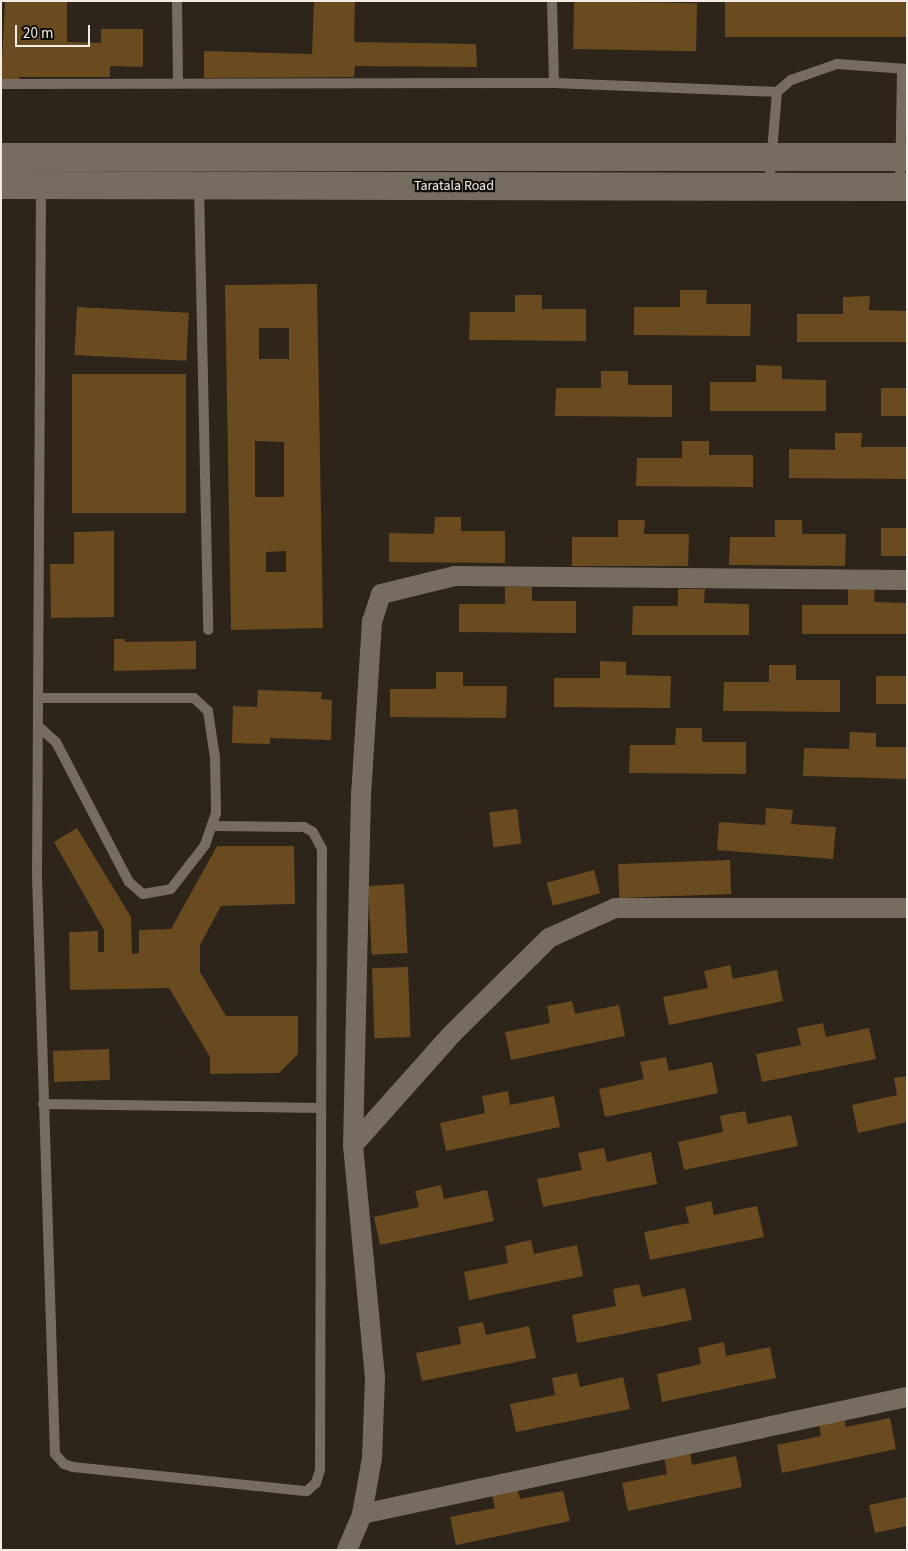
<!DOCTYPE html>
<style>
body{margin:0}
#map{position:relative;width:908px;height:1551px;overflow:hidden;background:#2d241a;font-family:"Source Sans 3",sans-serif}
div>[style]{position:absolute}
.building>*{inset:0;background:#694b1f;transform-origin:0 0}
.service>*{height:10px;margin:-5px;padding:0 5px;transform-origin:5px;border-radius:5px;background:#766c60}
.minor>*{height:20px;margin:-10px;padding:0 10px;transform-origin:10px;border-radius:10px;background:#766c60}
.secondary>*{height:28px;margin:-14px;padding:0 14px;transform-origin:14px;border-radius:14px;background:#766c60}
span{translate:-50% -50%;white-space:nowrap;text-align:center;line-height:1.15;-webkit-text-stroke:4.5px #120e0a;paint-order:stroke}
.street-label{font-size:14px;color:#f3ede6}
.frame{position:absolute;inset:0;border:2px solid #f3ede6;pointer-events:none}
.scale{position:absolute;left:15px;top:25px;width:75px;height:22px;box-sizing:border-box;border:2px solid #f3ede6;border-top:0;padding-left:6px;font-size:15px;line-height:18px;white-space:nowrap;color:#f3ede6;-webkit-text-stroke:4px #120e0a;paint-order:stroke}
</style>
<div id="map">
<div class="building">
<i style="clip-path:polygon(5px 1px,67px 1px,67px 42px,101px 43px,101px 29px,143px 29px,143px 67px,110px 66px,110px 77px,19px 77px,20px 81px,1px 81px)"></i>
<i style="clip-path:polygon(314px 1px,355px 1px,354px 42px,476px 44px,477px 67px,355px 66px,354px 77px,204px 78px,204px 51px,312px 54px)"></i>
<i style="left:574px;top:1px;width:123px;height:48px;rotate:1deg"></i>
<i style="left:725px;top:1px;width:182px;height:36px"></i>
<i style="clip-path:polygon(evenodd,317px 284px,323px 628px,231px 630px,225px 285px,317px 284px,259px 328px,289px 328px,289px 359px,259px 359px,259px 328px,317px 284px,255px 441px,284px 442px,284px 497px,255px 497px,255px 441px,317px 284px,286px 551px,286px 572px,266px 572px,266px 552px,286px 551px)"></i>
<i style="clip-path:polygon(680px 290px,707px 290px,706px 304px,751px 304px,750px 336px,634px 335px,634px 307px,680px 307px)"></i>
<i style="clip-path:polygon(515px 295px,542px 295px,542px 309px,586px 309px,586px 341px,469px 340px,470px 312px,515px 312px)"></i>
<i style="clip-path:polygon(870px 296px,869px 310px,907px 311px,907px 342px,797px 342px,797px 314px,843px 314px,843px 297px)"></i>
<i style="left:77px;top:307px;width:112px;height:48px;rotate:3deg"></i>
<i style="clip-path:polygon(756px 365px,782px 366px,782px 379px,826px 380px,826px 411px,710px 411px,710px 382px,756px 382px)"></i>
<i style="clip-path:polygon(601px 371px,628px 371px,628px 385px,672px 385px,672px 417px,555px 416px,556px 388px,601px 388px)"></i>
<i style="left:186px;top:374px;width:139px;height:114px;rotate:90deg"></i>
<i style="left:881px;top:388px;width:26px;height:28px"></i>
<i style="clip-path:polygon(835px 433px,862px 433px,861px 447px,906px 447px,906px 479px,789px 478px,789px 449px,835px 450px)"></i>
<i style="clip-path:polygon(682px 441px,709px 441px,709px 455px,753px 455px,753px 487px,636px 486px,637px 458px,682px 458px)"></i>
<i style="clip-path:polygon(435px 517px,461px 517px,461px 531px,505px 531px,505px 563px,389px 562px,389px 533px,434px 534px)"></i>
<i style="clip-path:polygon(618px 520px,645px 520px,644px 534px,689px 534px,688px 566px,572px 566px,572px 537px,618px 537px)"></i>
<i style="clip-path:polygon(775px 520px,802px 520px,802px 534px,846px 534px,845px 566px,729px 565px,730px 537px,775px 537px)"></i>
<i style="left:881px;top:528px;width:26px;height:28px"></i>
<i style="clip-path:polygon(114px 531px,114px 617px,51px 618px,50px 564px,74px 564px,74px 532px)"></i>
<i style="clip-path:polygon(505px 587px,532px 587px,532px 601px,576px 601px,576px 633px,459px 632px,459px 604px,505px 604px)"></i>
<i style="clip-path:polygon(848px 588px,875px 588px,874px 602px,907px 603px,907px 634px,802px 634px,802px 605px,848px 605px)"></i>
<i style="clip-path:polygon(678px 589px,705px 589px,704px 603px,749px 604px,749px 635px,632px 635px,633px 606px,678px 606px)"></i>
<i style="clip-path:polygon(114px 639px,125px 639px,125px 642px,196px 641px,196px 669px,114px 671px)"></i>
<i style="clip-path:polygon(600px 661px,626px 662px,626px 675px,671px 676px,670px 708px,554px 707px,554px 678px,600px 678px)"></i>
<i style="clip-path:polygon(769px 665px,796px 665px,796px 680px,840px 680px,840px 712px,723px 711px,724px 682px,769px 682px)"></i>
<i style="clip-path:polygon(436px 672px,463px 672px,463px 686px,507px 686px,506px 718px,390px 717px,390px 689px,436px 689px)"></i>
<i style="left:876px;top:676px;width:31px;height:28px"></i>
<i style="clip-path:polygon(258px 690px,322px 692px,321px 699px,332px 700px,331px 740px,270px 738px,270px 744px,232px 743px,233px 706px,257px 707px)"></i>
<i style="clip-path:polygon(676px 728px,702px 728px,702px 742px,746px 742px,746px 774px,629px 773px,630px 745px,675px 745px)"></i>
<i style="clip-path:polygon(850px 732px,876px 733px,876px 747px,907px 747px,907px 779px,803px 776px,804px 748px,849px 749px)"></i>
<i style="clip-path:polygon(766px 808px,793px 810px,791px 824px,836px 827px,833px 859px,717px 850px,719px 822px,765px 825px)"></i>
<i style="left:517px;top:809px;width:35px;height:28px;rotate:83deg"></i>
<i style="clip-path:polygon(77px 828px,131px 917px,132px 954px,139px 953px,139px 930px,171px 929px,217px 846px,294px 846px,295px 904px,221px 906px,200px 945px,200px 972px,226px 1016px,298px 1016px,298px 1054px,279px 1073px,210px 1074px,210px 1057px,169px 988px,70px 990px,69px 932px,98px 931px,98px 952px,104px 952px,104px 930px,54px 842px)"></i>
<i style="left:730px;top:860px;width:34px;height:112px;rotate:88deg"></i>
<i style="left:594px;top:870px;width:24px;height:49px;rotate:75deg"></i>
<i style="left:404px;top:884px;width:69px;height:36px;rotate:87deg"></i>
<i style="clip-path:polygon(730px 965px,733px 979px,777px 970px,783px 1001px,669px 1025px,663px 997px,708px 988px,704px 971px)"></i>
<i style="left:408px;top:967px;width:70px;height:36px;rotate:88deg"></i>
<i style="clip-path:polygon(572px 1001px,575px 1014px,619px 1005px,625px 1036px,511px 1060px,505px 1032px,550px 1023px,547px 1006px)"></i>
<i style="clip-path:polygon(823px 1023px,826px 1037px,869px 1028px,876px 1059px,762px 1082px,756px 1054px,801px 1045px,797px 1028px)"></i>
<i style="left:109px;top:1049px;width:31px;height:56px;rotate:88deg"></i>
<i style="clip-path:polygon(666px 1057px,669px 1071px,712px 1062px,718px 1093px,605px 1117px,599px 1089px,644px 1079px,640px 1062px)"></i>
<i style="clip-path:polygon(907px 1076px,907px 1122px,858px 1133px,852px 1105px,897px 1095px,894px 1078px)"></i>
<i style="clip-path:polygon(508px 1091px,510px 1105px,554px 1096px,560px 1127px,446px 1151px,440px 1123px,485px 1113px,482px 1096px)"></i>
<i style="clip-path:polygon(745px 1111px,748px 1124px,791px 1115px,798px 1146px,684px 1170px,678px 1142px,723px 1132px,720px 1116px)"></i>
<i style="clip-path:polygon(604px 1148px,607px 1162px,651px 1152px,657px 1184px,543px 1207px,537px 1179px,582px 1170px,578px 1153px)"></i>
<i style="clip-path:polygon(441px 1185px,444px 1199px,487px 1190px,494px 1221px,380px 1245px,374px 1217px,419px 1207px,415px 1191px)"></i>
<i style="clip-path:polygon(711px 1201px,714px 1215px,757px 1206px,764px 1237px,650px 1260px,644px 1232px,689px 1223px,685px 1207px)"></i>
<i style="clip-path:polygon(531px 1240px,534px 1254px,577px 1245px,583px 1276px,469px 1300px,464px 1272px,508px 1263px,505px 1246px)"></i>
<i style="clip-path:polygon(639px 1284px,642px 1297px,685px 1288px,692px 1320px,577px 1343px,572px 1315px,616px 1306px,613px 1289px)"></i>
<i style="clip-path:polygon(483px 1322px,486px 1335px,529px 1326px,536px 1358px,422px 1381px,416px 1353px,461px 1344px,458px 1327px)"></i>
<i style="clip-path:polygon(724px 1342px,726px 1356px,770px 1347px,776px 1378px,662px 1402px,657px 1374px,701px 1364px,698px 1348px)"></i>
<i style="clip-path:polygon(577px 1373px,580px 1387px,623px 1377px,630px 1409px,516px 1432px,510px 1404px,555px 1395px,552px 1378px)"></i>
<i style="clip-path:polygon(844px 1413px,846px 1427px,890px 1418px,896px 1449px,782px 1473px,777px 1445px,821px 1436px,818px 1419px)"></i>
<i style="clip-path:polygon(690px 1452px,692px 1465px,736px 1456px,742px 1487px,628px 1511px,622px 1483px,667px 1474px,664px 1457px)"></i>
<i style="clip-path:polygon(517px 1486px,520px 1499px,563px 1491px,570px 1521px,456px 1545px,450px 1517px,495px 1508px,491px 1491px)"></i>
<i style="clip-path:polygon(907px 1497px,907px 1526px,875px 1533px,869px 1505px)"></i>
</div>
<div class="service">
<i style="left:177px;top:1px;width:82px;rotate:89.3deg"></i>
<i style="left:552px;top:1px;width:82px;rotate:88.6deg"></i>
<i style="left:1px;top:84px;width:553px;rotate:-0.1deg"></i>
<i style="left:554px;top:83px;width:223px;rotate:2.3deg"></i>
<i style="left:777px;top:92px;width:18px;rotate:-41deg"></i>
<i style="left:791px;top:80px;width:49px;rotate:-19.2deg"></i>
<i style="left:837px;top:64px;width:70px;rotate:4.1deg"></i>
<i style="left:41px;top:186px;width:690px;rotate:90.33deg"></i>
<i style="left:37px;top:876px;width:578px;rotate:88.22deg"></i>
<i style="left:55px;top:1454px;width:13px;rotate:48deg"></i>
<i style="left:64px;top:1464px;width:9px;rotate:18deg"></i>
<i style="left:73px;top:1467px;width:235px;rotate:5.9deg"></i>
<i style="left:307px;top:1491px;width:12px;rotate:-42deg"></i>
<i style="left:316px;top:1483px;width:14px;rotate:-73deg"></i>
<i style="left:320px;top:1470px;width:621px;rotate:-89.82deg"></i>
<i style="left:322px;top:849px;width:19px;rotate:-118deg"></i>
<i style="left:313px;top:832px;width:10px;rotate:-151deg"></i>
<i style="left:304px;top:827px;width:91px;rotate:-179.4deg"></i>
<i style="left:769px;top:186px;width:94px;rotate:-85.1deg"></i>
<i style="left:900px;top:186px;width:117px;rotate:-89deg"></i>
<i style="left:199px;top:187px;width:443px;rotate:88.8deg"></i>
<i style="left:38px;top:726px;width:24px;rotate:42deg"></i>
<i style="left:56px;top:742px;width:158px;rotate:62.5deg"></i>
<i style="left:129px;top:882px;width:18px;rotate:41deg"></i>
<i style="left:143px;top:894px;width:28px;rotate:-10deg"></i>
<i style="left:171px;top:889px;width:56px;rotate:-52.3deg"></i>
<i style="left:205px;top:845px;width:34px;rotate:-71deg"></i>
<i style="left:216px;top:813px;width:55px;rotate:-91deg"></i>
<i style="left:215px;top:758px;width:48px;rotate:-98.5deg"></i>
<i style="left:208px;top:711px;width:19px;rotate:-137deg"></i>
<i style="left:194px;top:698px;width:156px;rotate:180deg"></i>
<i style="left:43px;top:1104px;width:278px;rotate:0.8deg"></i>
</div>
<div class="minor">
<i style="left:907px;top:580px;width:452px;rotate:-179.5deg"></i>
<i style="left:455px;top:576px;width:76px;rotate:166.3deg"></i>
<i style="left:381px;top:594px;width:28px;rotate:108deg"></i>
<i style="left:372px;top:621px;width:173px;rotate:93.6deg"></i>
<i style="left:361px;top:794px;width:351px;rotate:91.3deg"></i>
<i style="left:353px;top:1145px;width:233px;rotate:84.6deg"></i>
<i style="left:375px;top:1377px;width:81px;rotate:92.1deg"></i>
<i style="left:372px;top:1458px;width:57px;rotate:100.1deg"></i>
<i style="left:362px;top:1514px;width:557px;rotate:-12.12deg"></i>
<i style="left:353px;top:1145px;width:149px;rotate:-48.3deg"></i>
<i style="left:452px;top:1034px;width:136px;rotate:-44.7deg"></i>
<i style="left:549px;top:938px;width:72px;rotate:-24.4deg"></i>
<i style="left:615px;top:908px;width:292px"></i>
<i style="left:347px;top:1550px;width:39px;rotate:-67deg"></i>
</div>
<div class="secondary">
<i style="left:1px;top:157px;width:906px"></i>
<i style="left:1px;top:185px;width:906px;rotate:0.13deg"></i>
</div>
<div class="street-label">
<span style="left:454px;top:186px">Taratala Road</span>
</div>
<div class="frame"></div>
<div class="scale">20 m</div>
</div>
